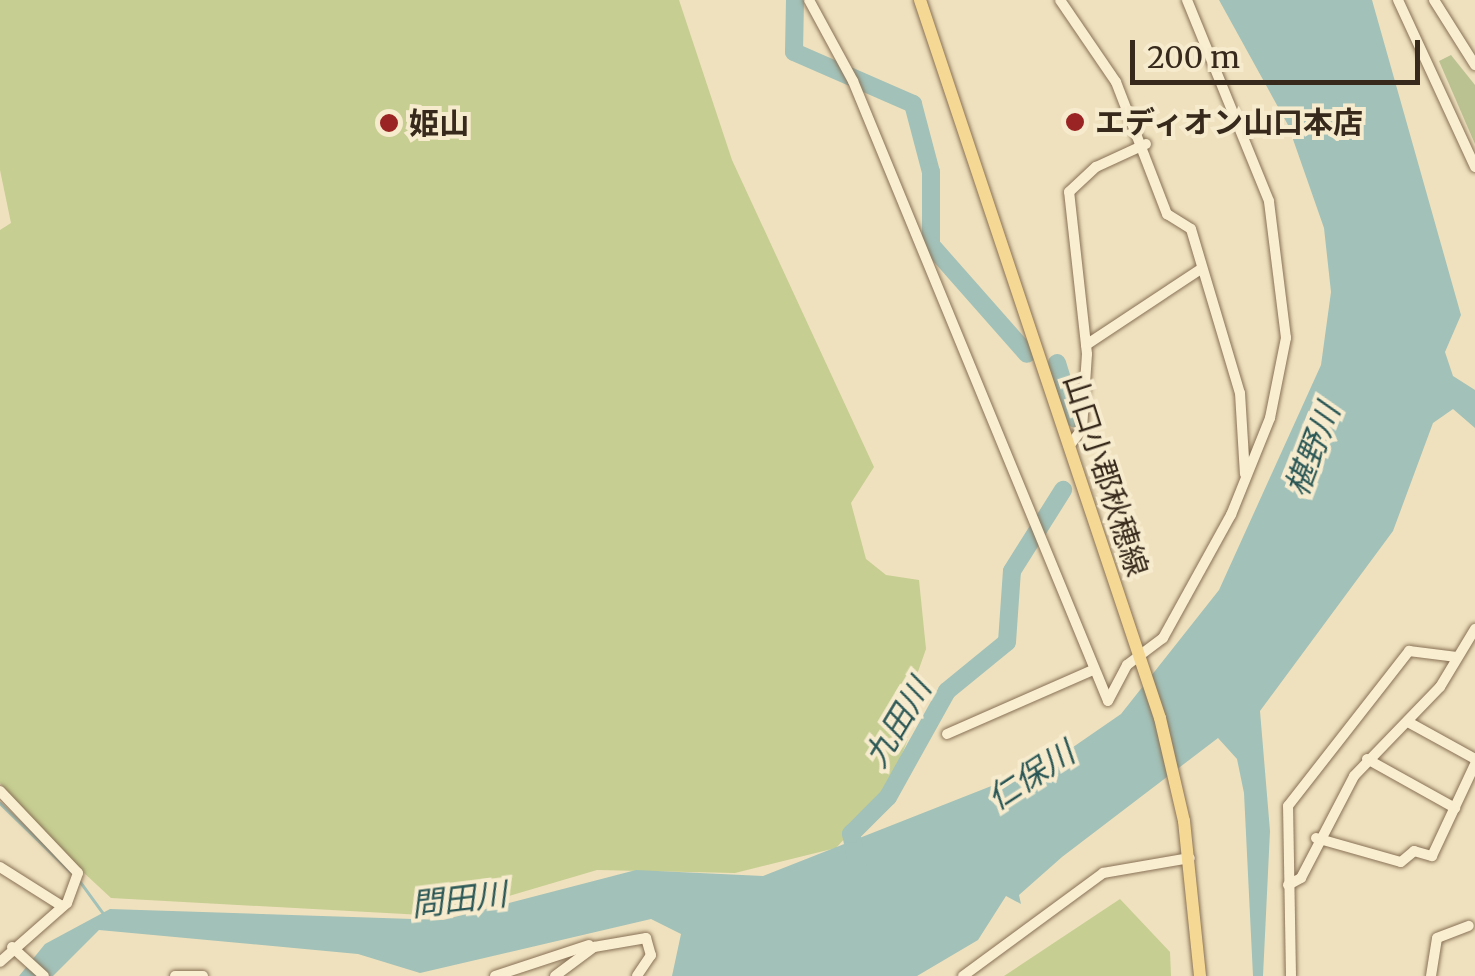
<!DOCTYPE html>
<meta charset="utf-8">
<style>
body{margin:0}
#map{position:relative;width:1475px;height:976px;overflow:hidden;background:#efe1be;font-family:Merriweather,"Noto Sans JP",serif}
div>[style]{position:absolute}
.green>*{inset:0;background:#c6ce92}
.cemetery>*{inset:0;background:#bbc292}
.water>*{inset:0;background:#a2c1b8}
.stream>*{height:2.5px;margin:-1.25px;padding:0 1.25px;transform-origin:1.25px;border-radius:1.25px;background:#a2c1b8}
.river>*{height:18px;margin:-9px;padding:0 9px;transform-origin:9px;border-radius:9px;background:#a2c1b8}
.roads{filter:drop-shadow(0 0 2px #887156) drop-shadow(0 0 2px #887156)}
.minor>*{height:10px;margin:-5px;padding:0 5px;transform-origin:5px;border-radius:5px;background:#faeed1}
.major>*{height:12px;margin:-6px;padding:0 6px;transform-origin:6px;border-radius:6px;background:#f5d893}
.dots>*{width:28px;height:28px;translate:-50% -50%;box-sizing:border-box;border:5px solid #f7ebce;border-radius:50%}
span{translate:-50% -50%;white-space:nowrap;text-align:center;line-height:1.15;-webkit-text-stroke:8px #f7ebce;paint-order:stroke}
.poi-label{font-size:30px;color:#37291b;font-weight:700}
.left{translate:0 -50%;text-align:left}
.street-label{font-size:30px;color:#37291b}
.water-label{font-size:32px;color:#2a5755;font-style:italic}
.scale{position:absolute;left:1130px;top:40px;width:290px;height:45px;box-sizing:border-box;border:5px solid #37291b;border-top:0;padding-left:12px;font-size:30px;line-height:35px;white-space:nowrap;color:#37291b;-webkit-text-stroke:8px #f7ebce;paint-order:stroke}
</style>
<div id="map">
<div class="green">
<i style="clip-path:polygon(0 0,679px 0,732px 160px,874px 467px,851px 503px,866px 559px,886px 575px,919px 580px,926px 649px,902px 717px,908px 739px,887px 792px,836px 848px,735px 873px,597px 870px,441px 916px,111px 898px,41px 833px,0 783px,0 230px,11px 223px,0 170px)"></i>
<i style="clip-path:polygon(1120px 899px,1170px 952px,1171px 976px,1004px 976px)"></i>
</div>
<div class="cemetery">
<i style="clip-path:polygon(1451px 55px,1475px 85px,1475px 144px,1439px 61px)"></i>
</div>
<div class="water">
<i style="clip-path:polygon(1219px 0,1372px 0,1461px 315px,1445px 352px,1453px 376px,1475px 390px,1475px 428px,1453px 409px,1433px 423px,1393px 531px,1260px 711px,1270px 831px,1263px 976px,1253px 976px,1244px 793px,1237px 759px,1218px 738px,1062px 857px,1019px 895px,1021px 904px,1006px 896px,978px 940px,917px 976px,672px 976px,681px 934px,651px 919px,420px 973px,358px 954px,99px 930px,53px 976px,19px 976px,45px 944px,110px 909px,443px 920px,636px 870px,763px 876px,1050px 763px,1121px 714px,1219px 590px,1321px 365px,1331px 292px,1324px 228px,1288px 125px)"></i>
</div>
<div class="stream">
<i style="left:0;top:803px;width:98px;rotate:44.2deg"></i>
<i style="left:79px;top:880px;width:41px;rotate:54deg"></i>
</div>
<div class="river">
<i style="left:795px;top:0;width:52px;rotate:91.1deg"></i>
<i style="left:794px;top:52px;width:130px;rotate:23.6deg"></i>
<i style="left:913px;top:104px;width:70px;rotate:75.2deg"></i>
<i style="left:931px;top:172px;width:73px;rotate:90deg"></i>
<i style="left:931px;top:245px;width:145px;rotate:48.6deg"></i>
<i style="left:1057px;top:363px;width:58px;rotate:72.8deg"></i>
<i style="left:858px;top:869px;width:36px;rotate:-101deg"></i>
<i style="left:851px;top:834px;width:52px;rotate:-45deg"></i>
<i style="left:888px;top:797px;width:121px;rotate:-60.9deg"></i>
<i style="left:947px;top:691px;width:77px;rotate:-39.2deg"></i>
<i style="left:1007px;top:642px;width:71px;rotate:-86deg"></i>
<i style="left:1012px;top:571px;width:96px;rotate:-57.8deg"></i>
</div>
<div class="roads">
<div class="minor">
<i style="left:809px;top:0;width:92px;rotate:61.5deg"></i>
<i style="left:853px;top:81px;width:670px;rotate:67.64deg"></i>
<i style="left:1108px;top:701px;width:41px;rotate:-62.2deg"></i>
<i style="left:1127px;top:665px;width:45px;rotate:-36.9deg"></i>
<i style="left:1163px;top:638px;width:141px;rotate:-61.1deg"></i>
<i style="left:1231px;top:515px;width:105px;rotate:-68.1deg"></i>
<i style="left:1270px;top:418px;width:82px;rotate:-78.7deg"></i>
<i style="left:1286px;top:338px;width:138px;rotate:-97.1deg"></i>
<i style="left:1269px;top:201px;width:217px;rotate:-112.2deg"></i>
<i style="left:1060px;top:0;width:99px;rotate:55.7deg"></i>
<i style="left:1116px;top:82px;width:142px;rotate:68.9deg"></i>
<i style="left:1167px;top:214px;width:28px;rotate:32deg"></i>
<i style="left:1191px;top:229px;width:171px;rotate:73.4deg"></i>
<i style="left:1240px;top:393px;width:81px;rotate:86.5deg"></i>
<i style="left:1398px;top:0;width:184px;rotate:65.2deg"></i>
<i style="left:1434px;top:0;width:77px;rotate:57.8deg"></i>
<i style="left:1086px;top:345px;width:138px;rotate:-33.5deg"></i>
<i style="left:1070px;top:445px;width:20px;rotate:-53deg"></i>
<i style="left:1082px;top:429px;width:75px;rotate:-86.2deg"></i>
<i style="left:1087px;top:354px;width:163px;rotate:-96.3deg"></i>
<i style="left:1069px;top:192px;width:37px;rotate:-43deg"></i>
<i style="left:1096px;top:167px;width:55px;rotate:-24.7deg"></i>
<i style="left:1408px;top:722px;width:77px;rotate:28.9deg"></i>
<i style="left:947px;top:734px;width:159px;rotate:-23.7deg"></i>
<i style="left:1367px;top:759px;width:101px;rotate:29.1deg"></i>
<i style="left:0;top:791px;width:113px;rotate:46.4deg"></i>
<i style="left:78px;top:873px;width:32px;rotate:110deg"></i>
<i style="left:67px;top:903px;width:89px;rotate:138.6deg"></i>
<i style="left:1316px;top:838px;width:88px;rotate:15.8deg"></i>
<i style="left:1401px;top:862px;width:17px;rotate:-40deg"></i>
<i style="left:1414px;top:851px;width:19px;rotate:16deg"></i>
<i style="left:1432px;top:856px;width:102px;rotate:-64.9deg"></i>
<i style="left:0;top:867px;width:73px;rotate:32.2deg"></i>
<i style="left:1288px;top:885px;width:15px;rotate:-28deg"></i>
<i style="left:1301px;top:878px;width:115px;rotate:-62.5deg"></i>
<i style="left:1354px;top:776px;width:124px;rotate:-46deg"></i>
<i style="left:1440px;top:687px;width:68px;rotate:-58.9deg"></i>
<i style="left:12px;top:947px;width:43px;rotate:42.2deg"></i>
<i style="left:175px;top:976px;width:28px"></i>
<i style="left:495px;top:976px;width:99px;rotate:-18.3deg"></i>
<i style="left:555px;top:976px;width:49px;rotate:-36.6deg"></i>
<i style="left:594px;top:947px;width:53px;rotate:-9.8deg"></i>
<i style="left:646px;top:938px;width:18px;rotate:74deg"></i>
<i style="left:651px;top:955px;width:25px;rotate:124deg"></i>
<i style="left:963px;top:976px;width:174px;rotate:-36.3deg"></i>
<i style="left:1103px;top:873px;width:88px;rotate:-9.8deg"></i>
<i style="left:1291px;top:976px;width:170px;rotate:-91deg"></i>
<i style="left:1288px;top:806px;width:197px;rotate:-52deg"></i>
<i style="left:1409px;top:651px;width:48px;rotate:7.1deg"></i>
<i style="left:1431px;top:976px;width:38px;rotate:-81deg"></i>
<i style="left:1437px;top:938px;width:34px;rotate:-21deg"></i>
</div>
<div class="major">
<i style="left:920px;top:0;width:757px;rotate:71.52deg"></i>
<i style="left:1160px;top:718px;width:106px;rotate:76.9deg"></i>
<i style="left:1184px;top:821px;width:156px;rotate:84.1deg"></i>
</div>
</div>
<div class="dots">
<i style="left:1075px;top:122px;background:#9a2424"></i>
<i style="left:389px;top:123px;background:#9a2424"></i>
</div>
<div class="poi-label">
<span class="left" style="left:1095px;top:122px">エディオン山口本店</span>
<span class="left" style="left:409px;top:123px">姫山</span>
</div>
<div class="street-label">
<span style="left:1106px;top:475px;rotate:72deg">山口小郡秋穂線</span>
</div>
<div class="water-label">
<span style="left:1313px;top:450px;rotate:-69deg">椹野川</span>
<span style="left:898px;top:723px;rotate:-59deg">九田川</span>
<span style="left:1031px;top:776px;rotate:-33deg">仁保川</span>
<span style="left:459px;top:900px;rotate:-7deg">問田川</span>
</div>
<div class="scale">200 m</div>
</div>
